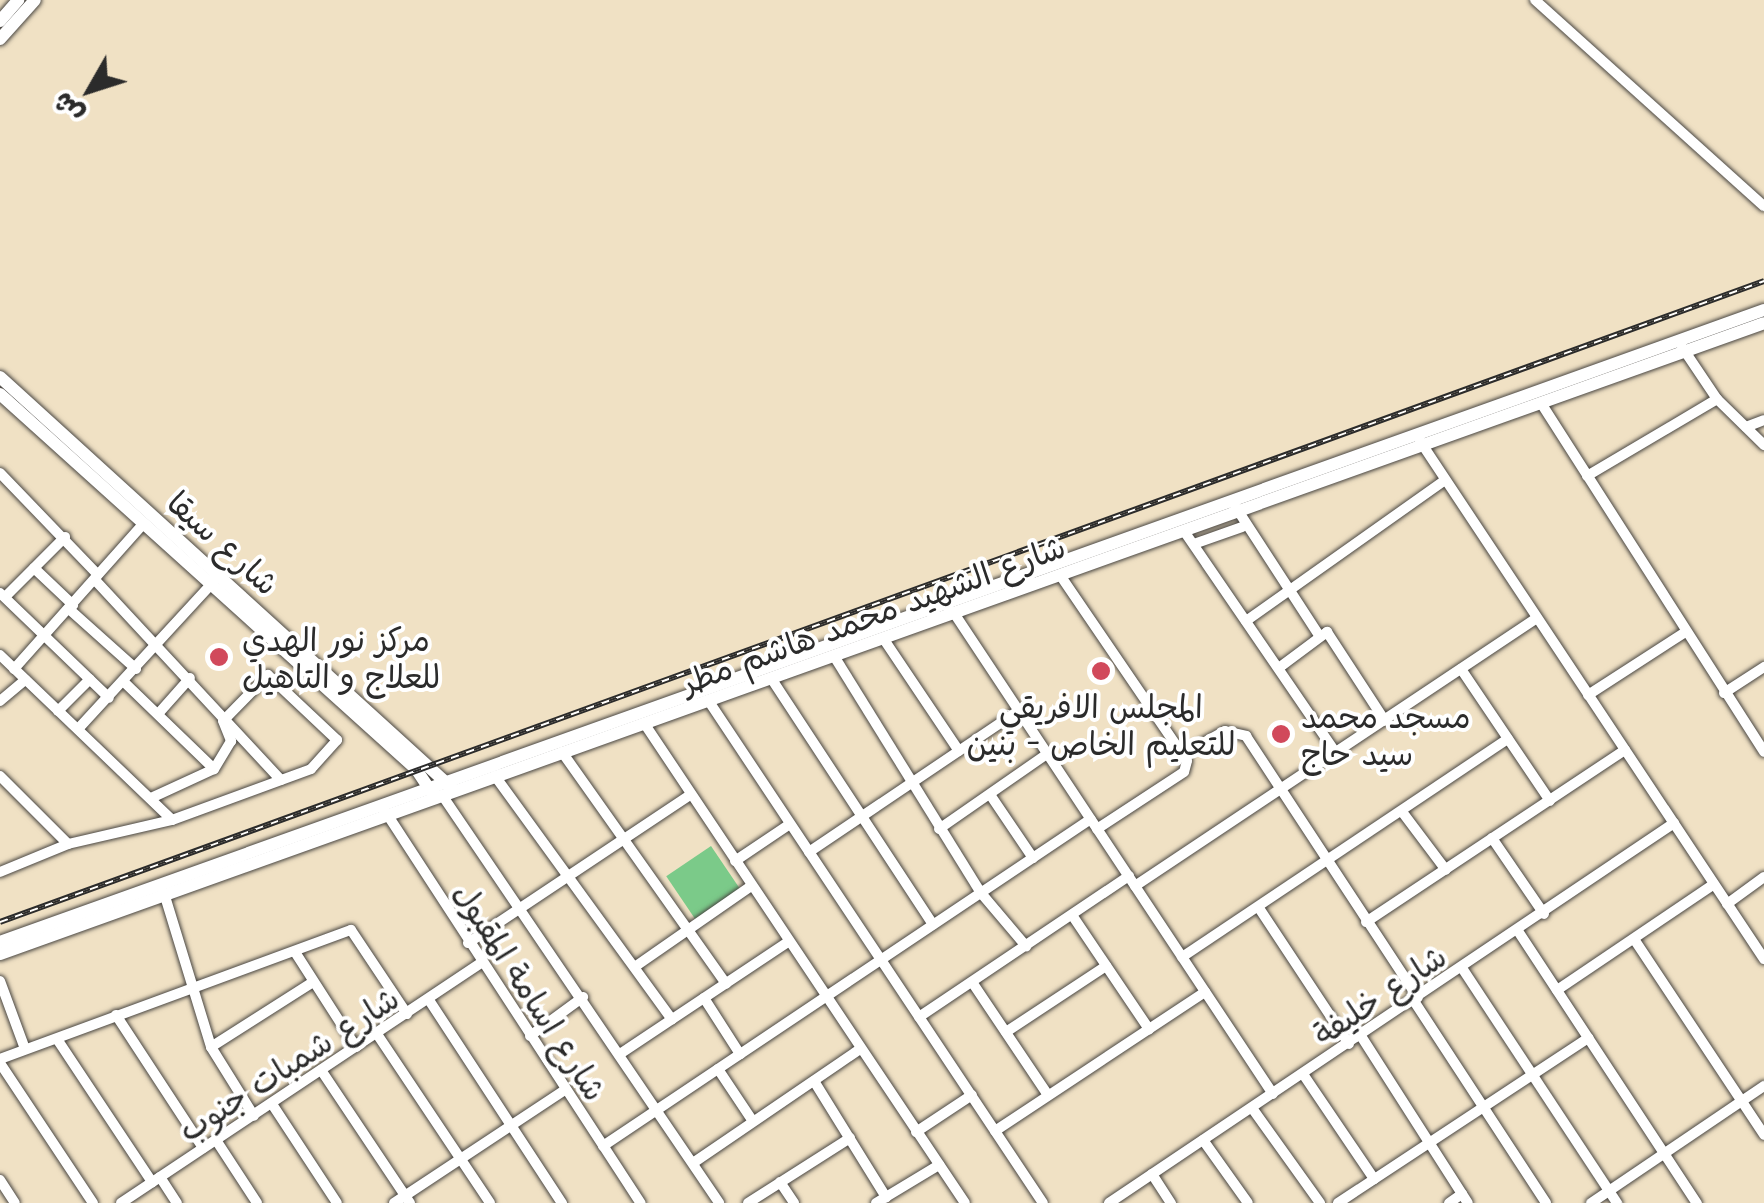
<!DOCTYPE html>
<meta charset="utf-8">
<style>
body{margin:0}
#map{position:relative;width:1764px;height:1203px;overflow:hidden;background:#f0e1c4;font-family:Mali,"Playpen Sans Arabic",sans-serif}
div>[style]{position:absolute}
.green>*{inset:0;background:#7bca89;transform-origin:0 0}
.roads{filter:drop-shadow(0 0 2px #494642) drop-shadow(0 0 2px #494642)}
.minor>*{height:10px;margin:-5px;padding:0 5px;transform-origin:5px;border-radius:5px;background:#fff}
.major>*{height:12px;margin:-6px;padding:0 6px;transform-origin:6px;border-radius:6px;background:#fff}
.rail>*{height:6px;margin-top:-3px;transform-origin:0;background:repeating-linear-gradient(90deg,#fff 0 8px,#2b2b2b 0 16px);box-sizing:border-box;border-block:2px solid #2b2b2b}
.dots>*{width:28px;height:28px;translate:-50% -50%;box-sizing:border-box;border:5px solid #fff;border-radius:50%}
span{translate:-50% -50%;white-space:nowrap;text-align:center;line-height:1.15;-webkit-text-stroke:8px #fff;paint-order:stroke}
.street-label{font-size:32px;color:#2b2b2b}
.poi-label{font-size:32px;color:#2b2b2b}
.left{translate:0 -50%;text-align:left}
.north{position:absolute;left:40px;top:40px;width:100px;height:100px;-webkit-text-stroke:8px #fff;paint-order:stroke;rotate:231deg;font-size:28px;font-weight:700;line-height:40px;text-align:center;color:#2b2b2b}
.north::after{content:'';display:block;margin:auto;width:35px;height:45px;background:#2b2b2b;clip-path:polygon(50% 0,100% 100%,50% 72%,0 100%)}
</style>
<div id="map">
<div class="green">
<i style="left:711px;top:846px;width:52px;height:54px;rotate:56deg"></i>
</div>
<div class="roads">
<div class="minor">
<i style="left:1535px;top:0;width:308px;rotate:42deg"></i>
<i style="left:1682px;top:347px;width:63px;rotate:56.1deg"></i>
<i style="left:1717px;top:399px;width:66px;rotate:44.4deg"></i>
<i style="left:1541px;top:403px;width:414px;rotate:57.4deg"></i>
<i style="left:1746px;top:427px;width:19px;rotate:-21deg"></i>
<i style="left:1420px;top:441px;width:622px;rotate:56.41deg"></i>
<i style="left:0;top:473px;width:141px;rotate:46.1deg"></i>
<i style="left:1587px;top:476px;width:151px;rotate:-30.6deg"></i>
<i style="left:1235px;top:506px;width:153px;rotate:57deg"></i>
<i style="left:1184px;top:531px;width:269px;rotate:55.6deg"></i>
<i style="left:1194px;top:544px;width:51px;rotate:-19.5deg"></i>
<i style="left:34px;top:568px;width:54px;rotate:43.5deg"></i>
<i style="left:1060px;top:575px;width:225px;rotate:55.7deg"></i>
<i style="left:1187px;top:761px;width:11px;rotate:105deg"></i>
<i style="left:1184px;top:772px;width:104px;rotate:146.8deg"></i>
<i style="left:95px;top:580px;width:273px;rotate:47.1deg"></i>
<i style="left:0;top:593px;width:151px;rotate:43.9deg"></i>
<i style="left:5px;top:597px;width:85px;rotate:-45deg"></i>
<i style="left:69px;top:609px;width:90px;rotate:41.8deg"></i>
<i style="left:954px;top:613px;width:577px;rotate:56.45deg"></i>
<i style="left:1246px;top:621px;width:244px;rotate:-35.3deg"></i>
<i style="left:883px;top:638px;width:136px;rotate:56.1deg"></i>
<i style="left:0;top:655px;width:238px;rotate:43.8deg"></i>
<i style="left:172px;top:820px;width:148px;rotate:-20.1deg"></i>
<i style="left:311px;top:769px;width:39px;rotate:-48deg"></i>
<i style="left:337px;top:740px;width:95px;rotate:-136.7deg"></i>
<i style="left:268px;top:675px;width:64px;rotate:134.4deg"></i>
<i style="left:223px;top:721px;width:22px;rotate:68deg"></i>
<i style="left:231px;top:741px;width:33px;rotate:121deg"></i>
<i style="left:214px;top:769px;width:69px;rotate:155.3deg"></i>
<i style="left:834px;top:656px;width:279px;rotate:58.2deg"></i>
<i style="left:981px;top:893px;width:70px;rotate:49.7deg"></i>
<i style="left:1280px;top:667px;width:59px;rotate:-36.7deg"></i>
<i style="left:1327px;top:632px;width:106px;rotate:56.9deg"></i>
<i style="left:14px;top:669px;width:195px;rotate:-48.3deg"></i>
<i style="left:1461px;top:669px;width:159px;rotate:56deg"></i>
<i style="left:771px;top:678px;width:295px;rotate:56.7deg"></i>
<i style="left:124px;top:682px;width:125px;rotate:44deg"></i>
<i style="left:1724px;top:693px;width:48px;rotate:-33deg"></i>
<i style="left:1588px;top:695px;width:114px;rotate:-32.9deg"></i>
<i style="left:708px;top:700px;width:604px;rotate:56.34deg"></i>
<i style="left:0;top:701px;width:33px;rotate:-40deg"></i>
<i style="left:58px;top:711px;width:45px;rotate:-45deg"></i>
<i style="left:158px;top:714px;width:48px;rotate:-48.4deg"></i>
<i style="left:644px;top:723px;width:577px;rotate:56.23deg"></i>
<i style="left:78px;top:729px;width:200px;rotate:-47.4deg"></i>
<i style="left:562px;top:752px;width:284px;rotate:54.7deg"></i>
<i style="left:1183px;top:754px;width:48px;rotate:-28.7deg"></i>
<i style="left:1225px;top:731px;width:22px;rotate:13deg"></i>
<i style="left:1246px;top:736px;width:313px;rotate:56.7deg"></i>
<i style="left:0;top:776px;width:96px;rotate:45deg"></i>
<i style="left:495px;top:776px;width:301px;rotate:54deg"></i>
<i style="left:442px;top:795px;width:493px;rotate:55.8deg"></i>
<i style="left:991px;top:796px;width:75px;rotate:55.9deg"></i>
<i style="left:385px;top:811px;width:468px;rotate:56.9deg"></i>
<i style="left:1403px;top:813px;width:71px;rotate:53deg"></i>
<i style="left:939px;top:829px;width:131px;rotate:-34.8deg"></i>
<i style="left:1492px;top:838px;width:92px;rotate:55.6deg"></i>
<i style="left:809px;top:852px;width:252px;rotate:-34deg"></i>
<i style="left:735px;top:861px;width:66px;rotate:-33.9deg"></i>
<i style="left:0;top:872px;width:74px;rotate:-22.4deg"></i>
<i style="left:68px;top:844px;width:107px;rotate:-13deg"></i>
<i style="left:1135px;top:886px;width:483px;rotate:-33.7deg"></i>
<i style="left:164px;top:893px;width:161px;rotate:73deg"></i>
<i style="left:211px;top:1047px;width:81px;rotate:58.1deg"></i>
<i style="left:1727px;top:904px;width:46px;rotate:-36.1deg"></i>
<i style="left:1259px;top:908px;width:163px;rotate:56.5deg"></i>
<i style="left:1072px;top:915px;width:138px;rotate:56deg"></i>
<i style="left:1366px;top:922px;width:311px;rotate:-33.6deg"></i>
<i style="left:1518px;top:931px;width:326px;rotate:56.7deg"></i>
<i style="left:1634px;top:939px;width:235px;rotate:56.4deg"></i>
<i style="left:468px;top:943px;width:268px;rotate:-33.7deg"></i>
<i style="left:295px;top:952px;width:113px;rotate:57.3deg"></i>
<i style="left:1182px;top:957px;width:392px;rotate:-33.8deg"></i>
<i style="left:636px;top:966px;width:140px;rotate:-34.8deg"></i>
<i style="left:1462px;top:968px;width:282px;rotate:56.6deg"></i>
<i style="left:0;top:981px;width:72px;rotate:69.8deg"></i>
<i style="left:972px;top:982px;width:136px;rotate:56.1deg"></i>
<i style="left:1557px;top:990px;width:189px;rotate:-34deg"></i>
<i style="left:704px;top:998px;width:67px;rotate:57.3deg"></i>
<i style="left:429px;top:1000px;width:243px;rotate:56.8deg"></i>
<i style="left:1414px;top:1001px;width:241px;rotate:56.8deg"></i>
<i style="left:116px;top:1015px;width:159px;rotate:56.8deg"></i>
<i style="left:919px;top:1017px;width:253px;rotate:-33.9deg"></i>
<i style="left:1006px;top:1032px;width:120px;rotate:-33.4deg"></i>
<i style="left:377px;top:1034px;width:203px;rotate:56.2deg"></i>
<i style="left:530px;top:1036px;width:66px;rotate:-36.3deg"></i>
<i style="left:1361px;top:1036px;width:198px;rotate:57.4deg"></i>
<i style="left:57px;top:1039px;width:172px;rotate:56.4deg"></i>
<i style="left:211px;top:1047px;width:121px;rotate:-32.5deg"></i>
<i style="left:620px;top:1054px;width:202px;rotate:-33.7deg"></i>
<i style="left:0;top:1059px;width:374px;rotate:-20.2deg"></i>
<i style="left:351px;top:930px;width:101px;rotate:56.3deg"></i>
<i style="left:0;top:1063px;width:168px;rotate:56.4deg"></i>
<i style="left:718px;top:1069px;width:61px;rotate:56.3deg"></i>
<i style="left:321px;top:1070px;width:160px;rotate:56.2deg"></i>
<i style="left:1303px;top:1074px;width:127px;rotate:55.9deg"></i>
<i style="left:814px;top:1081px;width:137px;rotate:58.2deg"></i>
<i style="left:272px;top:1104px;width:118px;rotate:56.7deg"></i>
<i style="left:1252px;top:1108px;width:117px;rotate:54.4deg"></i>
<i style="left:995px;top:1131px;width:252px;rotate:-33.5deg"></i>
<i style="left:916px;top:1132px;width:67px;rotate:-33.5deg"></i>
<i style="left:216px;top:1140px;width:75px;rotate:56.9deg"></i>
<i style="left:1203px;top:1140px;width:77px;rotate:54.5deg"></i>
<i style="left:603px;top:1146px;width:587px;rotate:-33.83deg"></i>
<i style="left:693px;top:1163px;width:202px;rotate:-34.3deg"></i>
<i style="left:1152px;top:1174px;width:35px;rotate:57deg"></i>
<i style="left:160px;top:1177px;width:31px;rotate:57deg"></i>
<i style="left:0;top:1180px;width:27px;rotate:57deg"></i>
<i style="left:780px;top:1182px;width:25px;rotate:56deg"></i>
<i style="left:121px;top:1203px;width:433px;rotate:-33.7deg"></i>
<i style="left:394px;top:1203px;width:205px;rotate:-33.5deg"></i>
<i style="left:748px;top:1203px;width:121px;rotate:-32.5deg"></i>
<i style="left:876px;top:1203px;width:74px;rotate:-31.1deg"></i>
<i style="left:1109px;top:1203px;width:681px;rotate:-33.92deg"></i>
<i style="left:1338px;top:1203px;width:300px;rotate:-33.4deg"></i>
<i style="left:1449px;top:1203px;width:16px;rotate:-35deg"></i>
<i style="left:1591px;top:1203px;width:209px;rotate:-34.1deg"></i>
</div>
<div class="major">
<i style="left:0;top:21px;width:28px;rotate:-49deg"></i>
<i style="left:0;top:39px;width:52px;rotate:-48.1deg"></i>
<i style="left:0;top:377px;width:612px;rotate:42.29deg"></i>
<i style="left:0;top:394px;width:560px;rotate:42.03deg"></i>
<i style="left:416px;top:769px;width:32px;rotate:56deg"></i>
<i style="left:0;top:942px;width:1874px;rotate:-19.71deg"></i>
<i style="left:0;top:954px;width:1873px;rotate:-19.68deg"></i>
</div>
</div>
<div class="rail">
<i style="left:0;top:922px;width:1877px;rotate:-19.97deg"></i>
</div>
<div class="dots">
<i style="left:219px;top:657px;background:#d1495b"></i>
<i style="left:1101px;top:671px;background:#d1495b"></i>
<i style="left:1281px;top:734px;background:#d1495b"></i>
</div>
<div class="street-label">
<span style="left:224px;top:542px;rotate:42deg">شارع سيقا</span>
<span style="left:873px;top:613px;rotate:-20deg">شارع الشهيد محمد هاشم مطر</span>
<span style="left:531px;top:991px;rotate:57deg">شارع اسامة المقبول</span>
<span style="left:1379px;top:994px;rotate:-34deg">شارع خليفة</span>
<span style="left:288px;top:1063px;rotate:-33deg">شارع شمبات جنوب</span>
</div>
<div class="poi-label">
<span class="left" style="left:242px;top:657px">مركز نور الهدي<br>للعلاج و التاهيل</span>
<span style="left:1101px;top:724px">المجلس الافريقي<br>للتعليم الخاص - بنين</span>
<span class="left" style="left:1301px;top:734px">مسجد محمد<br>سيد حاج</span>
</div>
<div class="north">ش</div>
</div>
